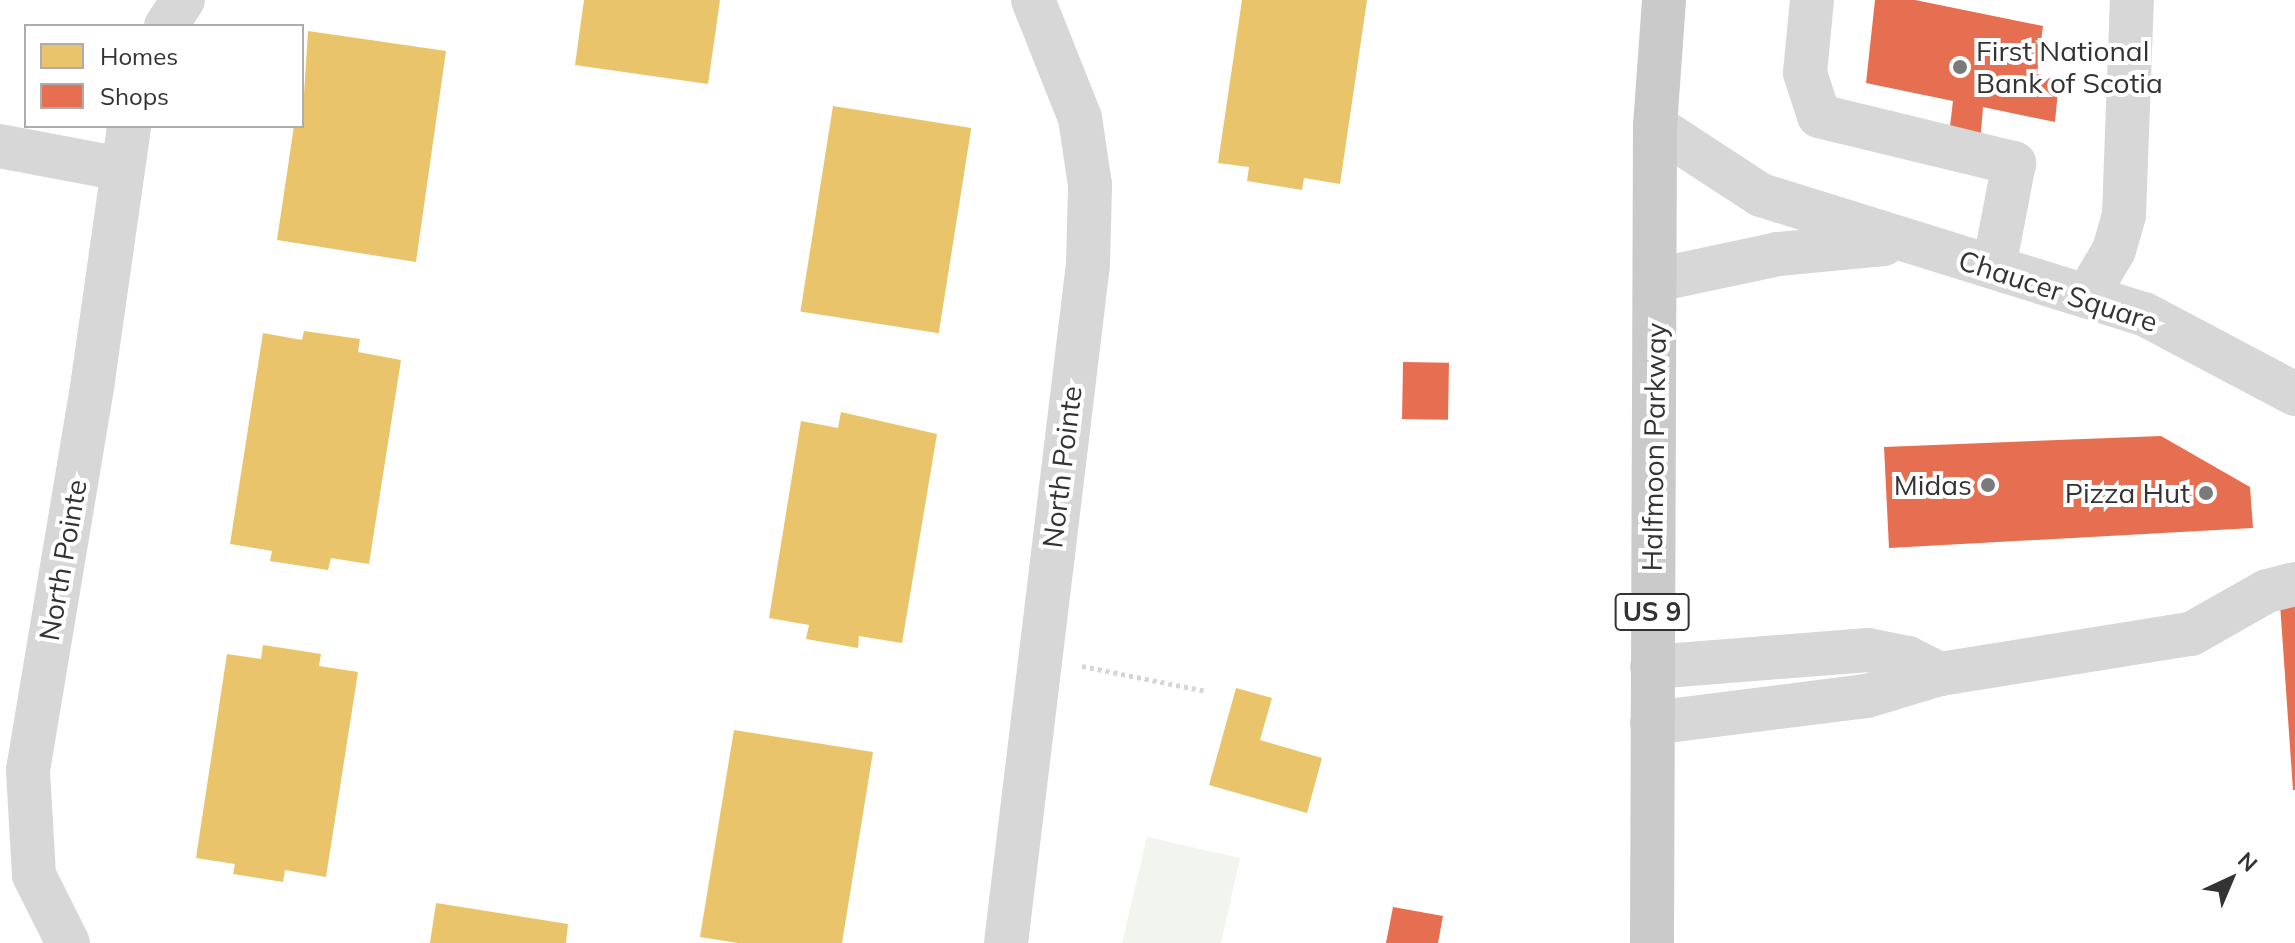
<!DOCTYPE html>
<style>
body{margin:0}
#map{position:relative;width:2295px;height:943px;overflow:hidden;background:#fff;font-family:Mulish,sans-serif}
div>[style]{position:absolute}
.green>*{inset:0;background:#f1f5ed}
.homes>*{inset:0;background:#e9c46a;transform-origin:0 0}
.shops>*{inset:0;background:#e76f51;transform-origin:0 0}
.path>*{height:5px;margin-top:-2.5px;transform-origin:0;background:repeating-linear-gradient(90deg,#d6d6d6 0 4px,transparent 0 8px)}
.minor>*{height:44px;margin:-22px;padding:0 22px;transform-origin:22px;border-radius:22px;background:#d7d7d7}
.major>*{height:44px;margin:-22px;padding:0 22px;transform-origin:22px;border-radius:22px;background:#cacaca}
.dots>*{width:22px;height:22px;translate:-50% -50%;box-sizing:border-box;border:4px solid #fff;border-radius:50%}
span{translate:-50% -50%;white-space:nowrap;text-align:center;line-height:1.15;-webkit-text-stroke:8px #fff;paint-order:stroke}
.shield-label span{padding:2px 6px;background:#fff;border:2px solid;border-radius:6px;-webkit-text-stroke-width:0}
.shield-label{font-size:26px;color:#333;font-weight:700}
.poi-label{font-size:28px;color:#333}
.left{translate:0 -50%;text-align:left}
.right{translate:-100% -50%;text-align:right}
.street-label{font-size:28px;color:#333}
.legend{position:absolute;left:24px;top:24px;width:280px;height:104px;box-sizing:border-box;background:#fff;border:2px solid #adadad;margin:0;padding:10px 14px;list-style:none;font-size:24px;color:#333}
.legend li{display:flex;align-items:center;gap:16px;height:40px}
.legend b{width:40px;border:2px solid #adadad}
.north{position:absolute;left:2191px;top:839px;width:80px;height:80px;-webkit-text-stroke:6px #fff;paint-order:stroke;rotate:44deg;font-size:22px;font-weight:700;line-height:32px;text-align:center;color:#333}
.north::after{content:'';display:block;margin:auto;width:28px;height:36px;background:#333;clip-path:polygon(50% 0,100% 100%,50% 72%,0 100%)}
</style>
<div id="map">
<div class="green">
<i style="clip-path:polygon(1147px 837px,1240px 858px,1221px 943px,1122px 943px)"></i>
</div>
<div class="homes">
<i style="clip-path:polygon(584px 0,720px 0,708px 84px,575px 65px)"></i>
<i style="clip-path:polygon(1242px 0,1367px 0,1340px 184px,1304px 178px,1302px 190px,1247px 181px,1249px 167px,1218px 163px)"></i>
<i style="clip-path:polygon(308px 31px,446px 51px,416px 262px,277px 240px,294px 126px,302px 126px)"></i>
<i style="left:833px;top:106px;width:140px;height:208px;rotate:9deg"></i>
<i style="clip-path:polygon(304px 331px,360px 339px,358px 352px,401px 360px,369px 564px,331px 558px,328px 570px,270px 561px,272px 551px,230px 544px,263px 333px,302px 340px)"></i>
<i style="clip-path:polygon(841px 412px,937px 434px,902px 643px,859px 636px,858px 648px,806px 639px,809px 625px,769px 618px,801px 421px,838px 428px)"></i>
<i style="clip-path:polygon(263px 645px,321px 654px,319px 666px,358px 672px,326px 877px,285px 870px,283px 882px,233px 874px,235px 864px,196px 858px,227px 654px,261px 659px)"></i>
<i style="clip-path:polygon(1236px 688px,1272px 698px,1260px 740px,1322px 758px,1307px 813px,1209px 785px)"></i>
<i style="clip-path:polygon(734px 730px,873px 752px,842px 943px,738px 943px,700px 937px)"></i>
<i style="clip-path:polygon(436px 903px,568px 924px,566px 943px,430px 943px)"></i>
</div>
<div class="shops">
<i style="clip-path:polygon(1875px 0,1915px 0,2043px 26px,2037px 74px,2059px 80px,2055px 122px,1983px 107px,1978px 169px,1946px 160px,1953px 101px,1866px 83px)"></i>
<i style="left:1403px;top:362px;width:46px;height:57px;rotate:1deg"></i>
<i style="clip-path:polygon(2161px 436px,2250px 487px,2253px 528px,1889px 548px,1884px 447px)"></i>
<i style="clip-path:polygon(2295px 603px,2295px 790px,2293px 790px,2280px 604px)"></i>
<i style="clip-path:polygon(1393px 907px,1443px 916px,1438px 943px,1386px 943px)"></i>
</div>
<div class="path">
<i style="left:1082px;top:666px;width:126px;rotate:11.4deg"></i>
</div>
<div class="minor">
<i style="left:1812px;top:0;width:73px;rotate:95.5deg"></i>
<i style="left:1805px;top:73px;width:45px;rotate:72deg"></i>
<i style="left:1819px;top:116px;width:201px;rotate:13.6deg"></i>
<i style="left:2014px;top:163px;width:106px;rotate:100.9deg"></i>
<i style="left:166px;top:26px;width:31px;rotate:-57deg"></i>
<i style="left:1655px;top:126px;width:126px;rotate:33.1deg"></i>
<i style="left:1761px;top:195px;width:401px;rotate:17.3deg"></i>
<i style="left:2144px;top:314px;width:171px;rotate:27.9deg"></i>
<i style="left:0;top:146px;width:124px;rotate:10.7deg"></i>
<i style="left:1656px;top:280px;width:125px;rotate:-12deg"></i>
<i style="left:1778px;top:254px;width:106px;rotate:-5.4deg"></i>
<i style="left:2087px;top:296px;width:53px;rotate:-59.6deg"></i>
<i style="left:2114px;top:250px;width:36px;rotate:-74deg"></i>
<i style="left:2124px;top:215px;width:215px;rotate:-87.9deg"></i>
<i style="left:1652px;top:667px;width:217px;rotate:-4.5deg"></i>
<i style="left:1868px;top:650px;width:41px;rotate:11.3deg"></i>
<i style="left:1908px;top:658px;width:36px;rotate:27deg"></i>
<i style="left:1652px;top:723px;width:217px;rotate:-7.2deg"></i>
<i style="left:1867px;top:696px;width:76px;rotate:-16.8deg"></i>
<i style="left:1940px;top:674px;width:254px;rotate:-9.1deg"></i>
<i style="left:2191px;top:634px;width:87px;rotate:-29.5deg"></i>
<i style="left:2267px;top:591px;width:29px;rotate:-14deg"></i>
<i style="left:68px;top:943px;width:76px;rotate:-116.6deg"></i>
<i style="left:34px;top:875px;width:105px;rotate:-93.3deg"></i>
<i style="left:28px;top:770px;width:395px;rotate:-80.5deg"></i>
<i style="left:93px;top:380px;width:257px;rotate:-81.9deg"></i>
<i style="left:1006px;top:943px;width:684px;rotate:-83.11deg"></i>
<i style="left:1088px;top:264px;width:79px;rotate:-88.5deg"></i>
<i style="left:1090px;top:185px;width:68px;rotate:-98.5deg"></i>
<i style="left:1080px;top:118px;width:127px;rotate:-111.7deg"></i>
</div>
<div class="major">
<i style="left:1652px;top:943px;width:817px;rotate:-89.79deg"></i>
<i style="left:1655px;top:126px;width:126px;rotate:-85.9deg"></i>
</div>
<div class="dots">
<i style="left:1960px;top:67px;background:#7a7a7a"></i>
<i style="left:1988px;top:485px;background:#7a7a7a"></i>
<i style="left:2206px;top:493px;background:#7a7a7a"></i>
</div>
<div class="shield-label">
<span style="left:1652px;top:612px">US 9</span>
</div>
<div class="poi-label">
<span class="left" style="left:1976px;top:67px">First National<br>Bank of Scotia</span>
<span class="right" style="left:1972px;top:485px">Midas</span>
<span class="right" style="left:2190px;top:493px">Pizza Hut</span>
</div>
<div class="street-label">
<span style="left:2058px;top:291px;rotate:18deg">Chaucer Square</span>
<span style="left:1654px;top:447px;rotate:-89deg">Halfmoon Parkway</span>
<span style="left:1062px;top:467px;rotate:-83deg">North Pointe</span>
<span style="left:63px;top:560px;rotate:-80deg">North Pointe</span>
</div>
<ul class="legend">
<li><b style="height:22px;background:#e9c46a"></b>Homes</li>
<li><b style="height:22px;background:#e76f51"></b>Shops</li>
</ul>
<div class="north">N</div>
</div>
